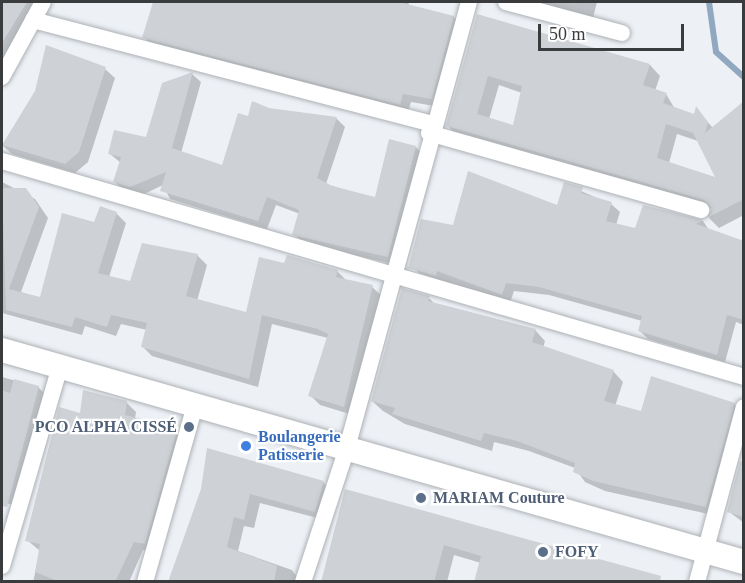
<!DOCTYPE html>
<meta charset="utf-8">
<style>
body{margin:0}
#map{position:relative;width:745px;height:583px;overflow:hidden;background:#edf1f6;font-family:"Times New Roman",serif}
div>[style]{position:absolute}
.shadow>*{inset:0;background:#0003}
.stream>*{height:6px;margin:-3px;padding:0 3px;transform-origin:3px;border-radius:3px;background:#91a8c1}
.building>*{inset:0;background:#ced2d6}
.roads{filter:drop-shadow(0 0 2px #adb1b5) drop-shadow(0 0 2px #adb1b5)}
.minor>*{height:16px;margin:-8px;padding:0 8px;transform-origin:8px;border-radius:8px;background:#fff}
.secondary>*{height:24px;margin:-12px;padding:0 12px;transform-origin:12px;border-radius:12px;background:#fff}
.dots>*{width:16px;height:16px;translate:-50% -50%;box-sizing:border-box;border:3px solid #fff;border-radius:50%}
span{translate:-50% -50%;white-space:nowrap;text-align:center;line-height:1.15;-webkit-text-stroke:4.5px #fff;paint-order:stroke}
.service-label{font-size:16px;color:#4e5e75;font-weight:700}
.right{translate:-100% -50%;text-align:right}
.left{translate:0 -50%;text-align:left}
.shop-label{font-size:16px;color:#366cbe;font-weight:700}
.frame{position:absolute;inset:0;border:3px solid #3a3b3d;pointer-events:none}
.scale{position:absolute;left:538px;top:24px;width:146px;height:27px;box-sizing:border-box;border:3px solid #3a3b3d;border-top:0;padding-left:8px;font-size:18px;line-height:21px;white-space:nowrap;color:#3a3b3d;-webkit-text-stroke:4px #fff;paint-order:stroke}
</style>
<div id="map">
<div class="shadow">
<i style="clip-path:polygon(2px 2px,51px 2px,2px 87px)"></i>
<i style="clip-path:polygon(154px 2px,409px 2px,408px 7px,454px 17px,462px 25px,440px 107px,411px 102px,408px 112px,152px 46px,144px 37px)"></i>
<i style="clip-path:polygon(531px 2px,597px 2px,593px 18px)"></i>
<i style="clip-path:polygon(evenodd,478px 16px,650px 65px,660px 76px,655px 91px,666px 94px,675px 109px,695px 116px,696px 109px,713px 128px,744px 108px,744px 215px,719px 228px,709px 218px,712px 209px,458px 137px,448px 126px,478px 16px,499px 85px,522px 93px,514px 127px,489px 119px,499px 85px,478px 16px,677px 134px,698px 141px,718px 180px,669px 163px,677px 134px)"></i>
<i style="clip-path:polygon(105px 69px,115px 78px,88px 162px,75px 173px,12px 154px,2px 145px)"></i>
<i style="clip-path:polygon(192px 74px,201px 82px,181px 153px,223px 167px,249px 118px,268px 110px,337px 119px,345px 127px,326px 184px,376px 199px,416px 147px,424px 156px,397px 265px,303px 243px,294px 234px,300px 214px,276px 205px,267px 229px,170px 199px,163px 185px,140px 196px,124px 191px,115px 182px,121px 163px,110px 154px,147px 139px)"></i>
<i style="clip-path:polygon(2px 182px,35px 199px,48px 218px,21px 292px,41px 299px,95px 224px,116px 213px,126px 223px,109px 277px,131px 282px,197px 255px,207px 265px,197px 301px,247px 314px,286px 265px,337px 271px,347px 281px,372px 287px,382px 296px,353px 415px,320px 405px,310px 395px,328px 338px,272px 324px,258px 387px,152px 356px,142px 346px,147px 330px,121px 324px,116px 336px,85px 326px,82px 335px,2px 313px)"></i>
<i style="clip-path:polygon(565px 184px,611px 204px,620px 212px,616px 225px,636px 230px,644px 206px,703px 221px,709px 230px,744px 243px,744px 325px,736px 322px,725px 362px,648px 339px,640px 331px,642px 321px,549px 295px,514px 291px,510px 303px,419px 273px,411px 265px,454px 227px,558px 207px)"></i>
<i style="clip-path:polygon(429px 298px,436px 305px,535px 330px,545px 341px,543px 348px,613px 371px,623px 382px,615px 406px,642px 413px,734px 404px,744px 414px,717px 516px,605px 491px,585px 482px,575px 468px,529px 451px,494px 442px,492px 451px,405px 424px,383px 411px,372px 401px)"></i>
<i style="clip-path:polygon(2px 377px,38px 387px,46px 395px,17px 506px,2px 502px)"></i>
<i style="clip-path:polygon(126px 402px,136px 412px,135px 419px,177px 429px,187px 439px,154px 553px,143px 550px,129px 582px,33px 582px,40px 551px,27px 540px,82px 415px)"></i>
<i style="clip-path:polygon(208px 450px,324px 483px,333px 493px,325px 520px,260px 503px,254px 528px,244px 526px,238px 551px,292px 570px,301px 582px,171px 582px,202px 490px)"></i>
<i style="clip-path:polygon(744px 464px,744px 523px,728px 511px)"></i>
<i style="clip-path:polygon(346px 491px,646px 574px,665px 582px,476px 582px,481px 563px,454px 555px,447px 582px,322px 582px)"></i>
</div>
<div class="stream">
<i style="left:709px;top:2px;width:50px;rotate:82deg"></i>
<i style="left:716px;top:52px;width:38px;rotate:42deg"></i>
</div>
<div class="building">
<i style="clip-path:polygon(2px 2px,27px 2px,2px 43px)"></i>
<i style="clip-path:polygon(153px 2px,399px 2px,454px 16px,432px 99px,403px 94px,400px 105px,142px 38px)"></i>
<i style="clip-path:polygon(evenodd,477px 14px,650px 64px,643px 85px,667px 93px,663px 103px,694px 114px,696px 106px,708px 122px,705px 133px,744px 101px,744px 199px,707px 218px,711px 208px,704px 200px,446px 126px,477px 14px,488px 76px,522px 86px,513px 125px,477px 114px,488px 76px,477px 14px,666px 124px,693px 133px,715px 177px,657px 158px,666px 124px)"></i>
<i style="clip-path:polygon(46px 45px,106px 67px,79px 152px,65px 164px,2px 145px,35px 91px)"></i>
<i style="clip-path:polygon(193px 72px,172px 148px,222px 165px,238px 113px,248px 116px,252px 101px,269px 108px,337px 117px,317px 178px,332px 186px,375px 197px,389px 139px,416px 146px,388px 257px,292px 235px,299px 210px,267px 197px,258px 221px,160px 191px,166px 172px,130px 187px,113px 182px,121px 157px,108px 154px,114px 130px,146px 137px,162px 83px)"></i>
<i style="clip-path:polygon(468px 171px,557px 205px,564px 182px,583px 187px,581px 193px,612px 202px,606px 221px,635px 228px,643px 205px,704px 220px,696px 224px,744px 241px,744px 320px,727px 315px,717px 355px,638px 331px,642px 316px,539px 287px,506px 283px,502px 295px,437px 271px,436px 276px,408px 268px,421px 219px,453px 225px)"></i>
<i style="clip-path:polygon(2px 188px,26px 188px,39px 207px,9px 289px,40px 297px,62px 213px,94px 222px,100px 206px,117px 212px,98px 273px,130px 281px,142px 243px,198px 254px,186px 296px,246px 312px,259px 257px,284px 263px,287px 255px,338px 270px,336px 277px,373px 285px,344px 407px,308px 396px,328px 334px,318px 329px,262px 315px,249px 379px,141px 347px,147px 323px,111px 315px,107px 327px,75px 317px,72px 327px,6px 310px)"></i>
<i style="clip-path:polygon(402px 288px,430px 296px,428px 301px,536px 329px,532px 342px,614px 370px,604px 401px,641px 411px,651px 376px,735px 403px,706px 507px,593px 481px,573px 472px,575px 463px,517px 441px,484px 433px,481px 441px,392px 414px,395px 408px,371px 401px)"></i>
<i style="clip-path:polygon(14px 379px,39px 386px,7px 507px,2px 506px,2px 390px,10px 393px)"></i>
<i style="clip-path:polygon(83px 390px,127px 401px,125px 415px,178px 428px,145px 544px,134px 542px,115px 582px,60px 582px,35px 572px,40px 544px,25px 541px,59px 407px,80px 413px)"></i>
<i style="clip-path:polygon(207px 448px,324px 481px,315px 512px,250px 494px,244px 520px,234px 517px,227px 547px,277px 566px,274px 582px,168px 582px,201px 489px)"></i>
<i style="clip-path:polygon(740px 461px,744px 462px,744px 517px,727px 512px)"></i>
<i style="clip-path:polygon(345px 489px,661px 576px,660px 582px,474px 582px,481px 556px,444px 545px,434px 582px,321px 582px)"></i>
</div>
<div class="roads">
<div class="minor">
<i style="left:506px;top:2px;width:120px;rotate:15deg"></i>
<i style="left:33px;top:20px;width:413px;rotate:14.6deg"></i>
<i style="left:2px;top:77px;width:85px;rotate:-61.3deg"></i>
<i style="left:429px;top:133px;width:283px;rotate:15.8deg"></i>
<i style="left:2px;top:161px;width:773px;rotate:16.23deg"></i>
<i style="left:2px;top:566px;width:208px;rotate:-73.8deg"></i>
<i style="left:145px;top:582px;width:184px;rotate:-74.2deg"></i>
<i style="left:303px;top:582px;width:141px;rotate:-71.8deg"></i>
<i style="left:347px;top:448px;width:462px;rotate:-74.7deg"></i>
<i style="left:697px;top:582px;width:181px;rotate:-75deg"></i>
</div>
<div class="secondary">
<i style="left:2px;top:350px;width:772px;rotate:15.95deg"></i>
</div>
</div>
<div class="dots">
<i style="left:189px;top:427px;background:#5c6f8a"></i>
<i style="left:246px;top:446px;background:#3f7fe0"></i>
<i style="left:421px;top:498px;background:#5c6f8a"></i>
<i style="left:543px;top:552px;background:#5c6f8a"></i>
</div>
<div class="service-label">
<span class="right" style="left:177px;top:427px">PCO ALPHA CISSÉ</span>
<span class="left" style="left:433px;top:498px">MARIAM Couture</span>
<span class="left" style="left:555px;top:552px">FOFY</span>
</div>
<div class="shop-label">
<span class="left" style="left:258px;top:446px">Boulangerie<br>Patisserie</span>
</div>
<div class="frame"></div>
<div class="scale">50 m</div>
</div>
